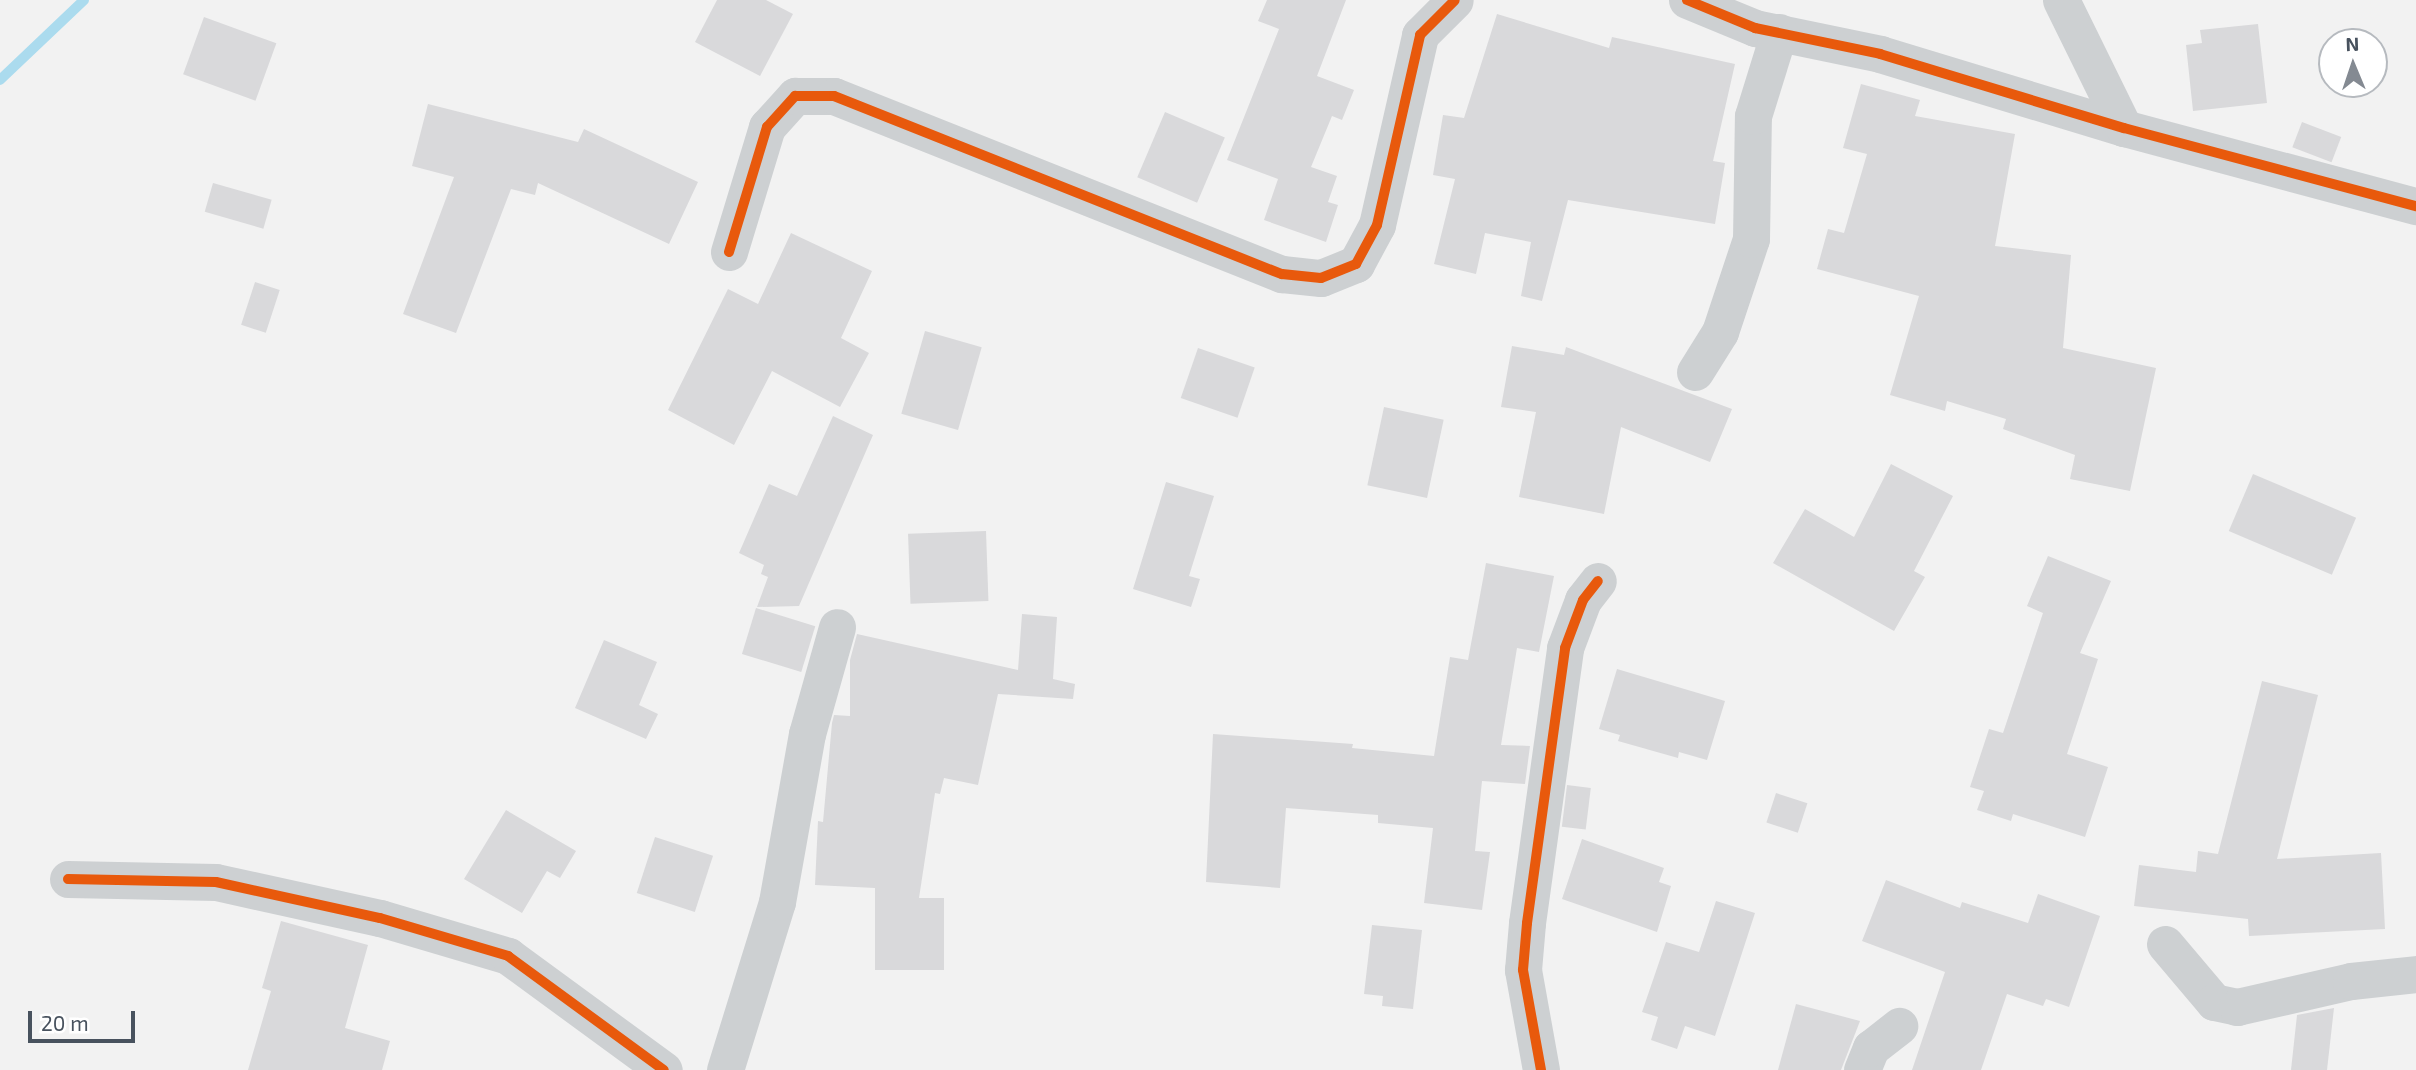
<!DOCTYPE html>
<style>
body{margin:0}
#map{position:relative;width:2416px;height:1070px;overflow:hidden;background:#f2f2f2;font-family:"Exo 2",sans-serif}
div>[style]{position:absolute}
.stream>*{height:10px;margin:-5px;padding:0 5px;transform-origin:5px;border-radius:5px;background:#abdbee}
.building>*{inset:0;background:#d9d9db;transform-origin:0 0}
.street>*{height:37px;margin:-18.5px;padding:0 18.5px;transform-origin:18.5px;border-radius:18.5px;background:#cdd0d2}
.cycleway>*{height:10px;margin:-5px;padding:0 5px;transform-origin:5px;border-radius:5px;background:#e8590c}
span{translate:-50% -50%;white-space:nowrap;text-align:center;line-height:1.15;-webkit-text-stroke:5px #fff;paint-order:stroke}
.north{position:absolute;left:2318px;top:28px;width:70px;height:70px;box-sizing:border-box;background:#fff;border:2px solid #b6babf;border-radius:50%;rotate:358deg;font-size:19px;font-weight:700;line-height:28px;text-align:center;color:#48525e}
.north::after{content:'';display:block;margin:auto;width:24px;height:32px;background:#848a92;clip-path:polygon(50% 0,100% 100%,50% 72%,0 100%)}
.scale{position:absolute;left:28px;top:1011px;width:107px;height:32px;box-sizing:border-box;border:4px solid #48525e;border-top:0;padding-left:9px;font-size:21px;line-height:24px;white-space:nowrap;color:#48525e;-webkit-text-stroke:5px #fff;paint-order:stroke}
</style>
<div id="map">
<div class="stream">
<i style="left:0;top:80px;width:116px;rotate:-43.6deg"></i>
</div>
<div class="building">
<i style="clip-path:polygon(717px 0,766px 0,793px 14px,760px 76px,695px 42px)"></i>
<i style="clip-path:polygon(1267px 0,1346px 0,1317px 76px,1354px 90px,1342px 120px,1332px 116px,1311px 167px,1337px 176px,1328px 202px,1338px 205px,1326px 242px,1264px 220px,1278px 179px,1227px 160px,1279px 29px,1258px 21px)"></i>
<i style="clip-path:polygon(1497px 14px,1609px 48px,1612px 37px,1735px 64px,1713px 161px,1725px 163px,1715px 224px,1568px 200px,1542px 301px,1521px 296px,1531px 242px,1485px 233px,1476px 274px,1434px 264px,1455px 179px,1433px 175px,1443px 115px,1464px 118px)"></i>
<i style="left:204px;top:17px;width:77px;height:61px;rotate:20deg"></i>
<i style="clip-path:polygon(2258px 24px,2267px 103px,2193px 111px,2186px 45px,2202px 43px,2200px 30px)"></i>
<i style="clip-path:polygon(1861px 84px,1920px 100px,1915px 116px,2015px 134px,1995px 246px,2071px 255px,2063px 348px,2156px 368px,2130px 491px,2070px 479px,2075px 455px,2003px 429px,2006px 419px,1947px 401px,1945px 411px,1890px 395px,1919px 296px,1817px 269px,1828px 229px,1844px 233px,1867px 154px,1843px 148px)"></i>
<i style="clip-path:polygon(428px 104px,578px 142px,584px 129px,698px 182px,669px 244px,538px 183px,535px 195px,511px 189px,456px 333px,403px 314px,454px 177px,412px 166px)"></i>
<i style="left:1165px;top:112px;width:65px;height:71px;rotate:23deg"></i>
<i style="left:2302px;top:122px;width:42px;height:27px;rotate:21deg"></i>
<i style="left:213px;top:183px;width:61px;height:30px;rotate:16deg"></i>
<i style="clip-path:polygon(791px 233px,872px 271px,841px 338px,869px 353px,840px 407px,772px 371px,734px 445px,668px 410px,728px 289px,758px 304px)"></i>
<i style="left:255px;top:282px;width:26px;height:45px;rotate:18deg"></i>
<i style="left:925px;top:331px;width:59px;height:86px;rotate:16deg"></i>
<i style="clip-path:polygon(1512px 346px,1564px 355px,1566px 347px,1732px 409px,1710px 462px,1621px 427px,1604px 514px,1519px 497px,1536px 412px,1501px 407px)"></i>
<i style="left:1198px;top:348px;width:60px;height:53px;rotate:19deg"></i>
<i style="left:1384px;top:407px;width:61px;height:80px;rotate:12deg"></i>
<i style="clip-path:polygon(833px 416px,873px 435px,799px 606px,757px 607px,768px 577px,761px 574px,764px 565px,739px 553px,769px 484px,797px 496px)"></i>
<i style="clip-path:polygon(1891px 464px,1953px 496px,1914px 571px,1925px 577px,1894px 631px,1773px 563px,1805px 509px,1854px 537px)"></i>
<i style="left:2253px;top:474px;width:112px;height:62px;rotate:23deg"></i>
<i style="clip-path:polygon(1166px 482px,1214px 496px,1189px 576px,1200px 579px,1191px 607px,1133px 589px)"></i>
<i style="left:986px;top:531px;width:70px;height:78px;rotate:88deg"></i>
<i style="clip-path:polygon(2048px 556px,2111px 581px,2080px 653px,2098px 659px,2067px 754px,2108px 767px,2085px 837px,2013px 814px,2011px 821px,1977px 810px,1984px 791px,1970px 787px,1989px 729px,2003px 733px,2043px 613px,2027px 606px)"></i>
<i style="clip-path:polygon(1486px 563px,1554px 576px,1539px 652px,1517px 648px,1501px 745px,1530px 746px,1525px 784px,1482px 781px,1475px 851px,1490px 852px,1482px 910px,1424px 903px,1433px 828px,1378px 823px,1378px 815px,1286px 808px,1280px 888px,1206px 882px,1213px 734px,1353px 744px,1352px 748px,1434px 756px,1450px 657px,1468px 660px)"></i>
<i style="left:756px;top:608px;width:62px;height:48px;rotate:17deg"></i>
<i style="clip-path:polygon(1022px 614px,1057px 617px,1053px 679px,1075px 684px,1073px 699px,998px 694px,978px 785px,944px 778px,940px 794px,935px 793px,919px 898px,944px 898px,944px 970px,875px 970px,875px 888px,815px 885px,818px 821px,823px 822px,832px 723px,834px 715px,850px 716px,850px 660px,857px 634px,1018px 670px)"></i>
<i style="clip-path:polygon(604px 640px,657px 662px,639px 705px,658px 714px,646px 739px,575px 708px)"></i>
<i style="clip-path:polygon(1617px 669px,1725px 701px,1707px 760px,1679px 752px,1678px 758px,1618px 741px,1620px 735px,1599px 729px)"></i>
<i style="clip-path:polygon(2262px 681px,2318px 695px,2277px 859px,2381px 853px,2385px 929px,2249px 936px,2248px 919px,2134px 906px,2139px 865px,2196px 872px,2198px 851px,2218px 854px)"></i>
<i style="left:1567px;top:785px;width:24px;height:42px;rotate:7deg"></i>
<i style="left:1776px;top:793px;width:33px;height:31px;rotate:18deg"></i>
<i style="clip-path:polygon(506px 810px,576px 851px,560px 878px,547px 871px,522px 913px,464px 879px)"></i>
<i style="left:655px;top:837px;width:61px;height:59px;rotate:18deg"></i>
<i style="clip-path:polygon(1582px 839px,1664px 868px,1659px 882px,1671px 886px,1657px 932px,1562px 899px)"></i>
<i style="clip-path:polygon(1886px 880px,1960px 908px,1962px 902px,2028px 923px,2038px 894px,2100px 916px,2069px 1007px,2046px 999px,2043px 1006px,2007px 994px,1981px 1070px,1912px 1070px,1945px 972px,1862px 941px)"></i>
<i style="clip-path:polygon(1716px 901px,1755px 913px,1715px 1036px,1685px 1026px,1677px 1049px,1651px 1040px,1658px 1017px,1642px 1012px,1666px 942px,1699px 952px)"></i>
<i style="clip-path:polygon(281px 921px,368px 945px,345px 1028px,390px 1041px,382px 1070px,248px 1070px,271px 991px,262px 988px)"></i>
<i style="clip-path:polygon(1372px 925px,1422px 930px,1413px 1009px,1382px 1006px,1383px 996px,1364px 994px)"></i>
<i style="clip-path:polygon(1796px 1004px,1860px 1021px,1841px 1070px,1778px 1070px)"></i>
<i style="clip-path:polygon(2334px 1008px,2327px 1070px,2291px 1070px,2297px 1015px)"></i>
</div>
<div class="street">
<i style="left:1687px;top:0;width:74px;rotate:22.4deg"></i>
<i style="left:1755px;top:28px;width:128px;rotate:11.7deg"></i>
<i style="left:1880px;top:54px;width:255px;rotate:16.9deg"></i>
<i style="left:2124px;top:128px;width:302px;rotate:15deg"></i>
<i style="left:2061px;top:0;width:143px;rotate:63.8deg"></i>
<i style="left:729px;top:252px;width:131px;rotate:-73.1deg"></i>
<i style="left:767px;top:127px;width:42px;rotate:-47.9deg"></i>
<i style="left:795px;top:96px;width:39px"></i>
<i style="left:834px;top:96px;width:482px;rotate:21.7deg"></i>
<i style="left:1282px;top:274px;width:39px;rotate:6deg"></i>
<i style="left:1321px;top:278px;width:38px;rotate:-22deg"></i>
<i style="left:1356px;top:264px;width:44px;rotate:-61.7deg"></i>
<i style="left:1377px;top:225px;width:195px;rotate:-77.2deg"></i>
<i style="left:1420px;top:35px;width:49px;rotate:-45deg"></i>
<i style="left:1695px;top:372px;width:47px;rotate:-58deg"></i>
<i style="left:1720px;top:332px;width:98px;rotate:-71.6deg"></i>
<i style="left:1751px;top:239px;width:123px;rotate:-89.1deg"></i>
<i style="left:1753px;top:116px;width:88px;rotate:-72.8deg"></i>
<i style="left:68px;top:879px;width:148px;rotate:1.2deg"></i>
<i style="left:216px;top:882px;width:168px;rotate:12.4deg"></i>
<i style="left:380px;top:918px;width:134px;rotate:16.5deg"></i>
<i style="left:508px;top:956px;width:193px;rotate:36.2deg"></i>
<i style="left:2165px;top:944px;width:76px;rotate:49.8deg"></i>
<i style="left:2214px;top:1002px;width:24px;rotate:12deg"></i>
<i style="left:2237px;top:1007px;width:117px;rotate:-12.8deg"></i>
<i style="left:2351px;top:981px;width:65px;rotate:-6.1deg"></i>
<i style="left:725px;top:1070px;width:176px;rotate:-72.8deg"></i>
<i style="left:777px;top:902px;width:171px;rotate:-79.9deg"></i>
<i style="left:807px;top:734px;width:111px;rotate:-74.3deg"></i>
<i style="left:1541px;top:1070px;width:102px;rotate:-100.2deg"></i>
<i style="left:1523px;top:970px;width:47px;rotate:-85.1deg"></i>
<i style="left:1527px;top:923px;width:278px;rotate:-82.1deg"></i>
<i style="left:1565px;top:648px;width:51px;rotate:-69.4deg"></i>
<i style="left:1583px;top:600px;width:24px;rotate:-52deg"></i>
<i style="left:1862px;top:1070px;width:24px;rotate:-68deg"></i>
<i style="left:1871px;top:1048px;width:36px;rotate:-38deg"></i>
</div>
<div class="cycleway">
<i style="left:1687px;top:0;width:74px;rotate:22.4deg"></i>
<i style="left:1755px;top:28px;width:128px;rotate:11.7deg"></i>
<i style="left:1880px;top:54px;width:255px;rotate:16.9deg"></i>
<i style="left:2124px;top:128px;width:302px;rotate:15deg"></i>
<i style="left:729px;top:252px;width:131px;rotate:-73.1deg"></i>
<i style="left:767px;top:127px;width:42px;rotate:-47.9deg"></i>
<i style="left:795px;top:96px;width:39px"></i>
<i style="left:834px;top:96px;width:482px;rotate:21.7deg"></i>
<i style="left:1282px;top:274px;width:39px;rotate:6deg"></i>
<i style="left:1321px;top:278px;width:38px;rotate:-22deg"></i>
<i style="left:1356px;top:264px;width:44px;rotate:-61.7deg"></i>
<i style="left:1377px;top:225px;width:195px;rotate:-77.2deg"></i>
<i style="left:1420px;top:35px;width:49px;rotate:-45deg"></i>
<i style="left:68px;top:879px;width:148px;rotate:1.2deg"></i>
<i style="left:216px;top:882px;width:168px;rotate:12.4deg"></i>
<i style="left:380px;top:918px;width:134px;rotate:16.5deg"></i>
<i style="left:508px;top:956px;width:193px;rotate:36.2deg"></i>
<i style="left:1541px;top:1070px;width:102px;rotate:-100.2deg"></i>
<i style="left:1523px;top:970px;width:47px;rotate:-85.1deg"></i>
<i style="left:1527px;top:923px;width:278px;rotate:-82.1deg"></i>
<i style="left:1565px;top:648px;width:51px;rotate:-69.4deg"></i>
<i style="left:1583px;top:600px;width:24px;rotate:-52deg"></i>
</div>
<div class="north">N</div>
<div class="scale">20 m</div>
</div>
